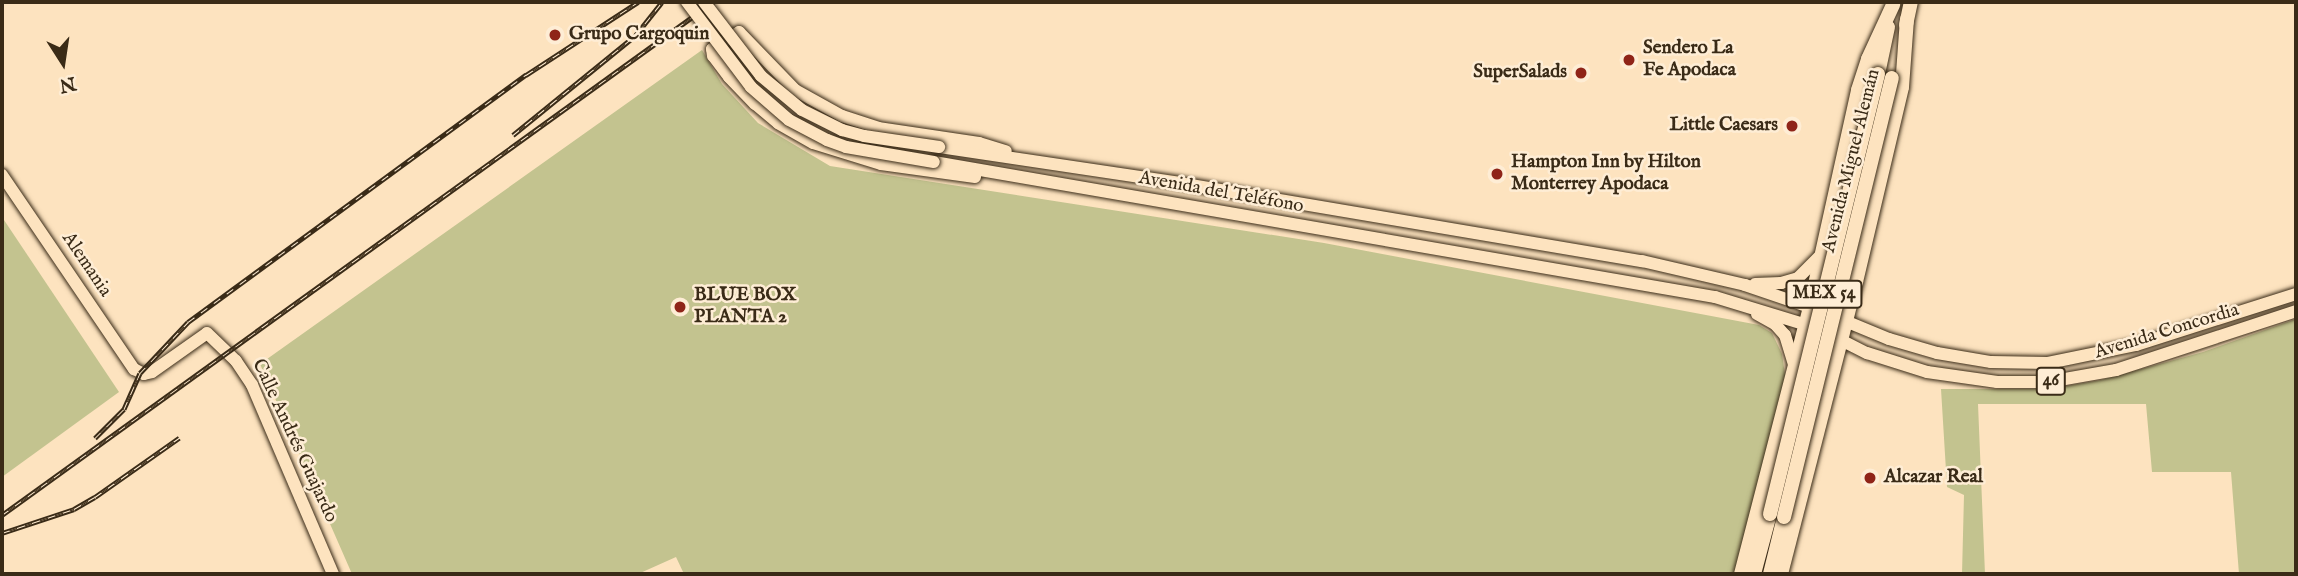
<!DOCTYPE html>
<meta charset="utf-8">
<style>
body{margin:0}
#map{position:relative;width:2298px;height:576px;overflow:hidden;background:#fde3bf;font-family:"IM FELL English",serif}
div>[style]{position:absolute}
.green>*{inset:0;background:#c3c38f}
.roads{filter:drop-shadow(0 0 2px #3a2b17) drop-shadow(0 0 2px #3a2b17)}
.major>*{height:12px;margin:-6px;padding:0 6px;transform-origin:6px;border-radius:6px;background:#fde3bf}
.highway>*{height:14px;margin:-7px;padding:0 7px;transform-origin:7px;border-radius:7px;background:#fde3bf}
.rail>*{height:5px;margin-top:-2.5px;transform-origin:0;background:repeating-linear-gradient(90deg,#feedd5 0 8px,#3a2b17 0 16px);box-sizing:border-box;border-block:2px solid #3a2b17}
.bridges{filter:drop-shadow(0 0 2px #3a2b17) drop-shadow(0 0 2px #3a2b17)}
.major-bridge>*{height:12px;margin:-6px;padding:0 6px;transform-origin:6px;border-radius:6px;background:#fde3bf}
.highway-bridge>*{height:14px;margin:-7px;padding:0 7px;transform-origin:7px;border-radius:7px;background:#fde3bf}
.dots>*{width:19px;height:19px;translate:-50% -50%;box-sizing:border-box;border:4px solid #feedd5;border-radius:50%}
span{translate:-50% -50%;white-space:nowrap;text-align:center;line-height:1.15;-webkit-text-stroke:5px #feedd5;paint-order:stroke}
.shield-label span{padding:2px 5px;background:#feedd5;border:2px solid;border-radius:5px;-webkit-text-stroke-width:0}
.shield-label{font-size:18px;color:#3a2b17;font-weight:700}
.poi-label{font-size:19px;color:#3a2b17;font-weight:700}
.left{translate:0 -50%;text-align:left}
.right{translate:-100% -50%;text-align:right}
.street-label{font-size:19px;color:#3a2b17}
.frame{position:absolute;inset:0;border:4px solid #3a2b17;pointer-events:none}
.north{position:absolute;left:28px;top:28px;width:70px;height:70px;-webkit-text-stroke:5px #feedd5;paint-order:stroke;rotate:168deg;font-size:19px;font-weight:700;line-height:28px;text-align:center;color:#3a2b17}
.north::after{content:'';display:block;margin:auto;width:24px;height:32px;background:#3a2b17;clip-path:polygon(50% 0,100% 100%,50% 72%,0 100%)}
</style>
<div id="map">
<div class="green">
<i style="clip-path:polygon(702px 50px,722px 84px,758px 123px,830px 166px,1324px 243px,1759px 325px,1772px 333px,1782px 354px,1786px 381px,1739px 574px,684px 574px,676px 557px,638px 574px,352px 574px,260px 364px)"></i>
<i style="clip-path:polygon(2px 217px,119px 392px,2px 477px)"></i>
<i style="clip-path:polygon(2296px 319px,2296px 574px,2239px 574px,2231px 472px,2152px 472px,2146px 404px,1978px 404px,1985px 574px,1962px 574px,1964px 495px,1947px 487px,1941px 389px,2048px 389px,2101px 380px,2203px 352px)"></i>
</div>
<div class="roads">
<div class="major">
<i style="left:939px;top:147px;width:243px;rotate:8.5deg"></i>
<i style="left:1179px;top:183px;width:470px;rotate:9.6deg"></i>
<i style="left:1642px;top:261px;width:106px;rotate:13.1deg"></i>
<i style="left:1745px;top:285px;width:77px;rotate:18.9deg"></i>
<i style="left:934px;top:162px;width:793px;rotate:9.81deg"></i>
<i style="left:1715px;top:297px;width:102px;rotate:17deg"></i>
<i style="left:2px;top:175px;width:235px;rotate:55.8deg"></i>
<i style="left:134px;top:369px;width:11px;rotate:27deg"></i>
<i style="left:144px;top:374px;width:8px;rotate:-14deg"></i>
<i style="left:152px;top:372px;width:67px;rotate:-35.3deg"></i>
<i style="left:207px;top:333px;width:40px;rotate:44deg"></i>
<i style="left:236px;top:361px;width:29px;rotate:56deg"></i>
<i style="left:252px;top:385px;width:206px;rotate:66.8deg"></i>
<i style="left:975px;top:177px;width:95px;rotate:-172.1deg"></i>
<i style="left:881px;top:164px;width:71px;rotate:-162.8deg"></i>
<i style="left:813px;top:143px;width:40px;rotate:-150.3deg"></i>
<i style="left:778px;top:123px;width:30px;rotate:-140deg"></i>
<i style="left:755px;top:104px;width:37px;rotate:-134deg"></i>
<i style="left:729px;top:77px;width:26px;rotate:-127deg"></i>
<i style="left:713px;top:56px;width:7px;rotate:-98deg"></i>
<i style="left:712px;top:49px;width:32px;rotate:-32deg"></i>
<i style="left:739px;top:32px;width:81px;rotate:46deg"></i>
<i style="left:795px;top:90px;width:54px;rotate:29deg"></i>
<i style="left:842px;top:116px;width:38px;rotate:18deg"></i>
<i style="left:878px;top:128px;width:102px;rotate:8.4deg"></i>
<i style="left:979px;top:143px;width:28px;rotate:17deg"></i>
<i style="left:1755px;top:284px;width:26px;rotate:-2deg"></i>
<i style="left:1781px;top:283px;width:18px;rotate:-16deg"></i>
<i style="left:1798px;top:278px;width:31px;rotate:-45deg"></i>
<i style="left:1757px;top:314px;width:21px;rotate:29deg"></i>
<i style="left:1775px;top:324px;width:15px;rotate:48deg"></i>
<i style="left:1785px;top:335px;width:30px;rotate:73deg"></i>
<i style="left:1838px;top:318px;width:55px;rotate:22.4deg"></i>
<i style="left:1889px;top:339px;width:50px;rotate:16.3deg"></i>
<i style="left:1937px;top:353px;width:55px;rotate:9.5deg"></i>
<i style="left:1991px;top:362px;width:57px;rotate:1deg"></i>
<i style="left:2048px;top:363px;width:90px;rotate:-11.6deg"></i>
<i style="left:2136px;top:345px;width:168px;rotate:-17.7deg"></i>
<i style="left:1833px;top:336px;width:38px;rotate:27deg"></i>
<i style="left:1867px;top:353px;width:63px;rotate:17.6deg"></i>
<i style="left:1927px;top:372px;width:71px;rotate:8.1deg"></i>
<i style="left:1997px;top:382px;width:51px"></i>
<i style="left:2048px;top:382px;width:69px;rotate:-10deg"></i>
<i style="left:2116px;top:370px;width:189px;rotate:-18.1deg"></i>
</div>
<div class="highway">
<i style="left:1906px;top:25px;width:24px;rotate:-78deg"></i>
<i style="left:1878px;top:74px;width:48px;rotate:-78deg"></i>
<i style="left:1741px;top:574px;width:276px;rotate:-75.5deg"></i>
<i style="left:1810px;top:307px;width:222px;rotate:-77.5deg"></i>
<i style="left:1858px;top:90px;width:33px;rotate:-72deg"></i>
<i style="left:1868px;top:59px;width:60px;rotate:-65.2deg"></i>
<i style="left:1754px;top:574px;width:62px;rotate:-75.1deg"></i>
<i style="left:1770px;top:574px;width:59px;rotate:-76.2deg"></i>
<i style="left:1781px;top:574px;width:301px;rotate:-75.6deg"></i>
<i style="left:1856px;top:282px;width:200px;rotate:-76.7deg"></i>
<i style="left:1902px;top:87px;width:68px;rotate:-85.8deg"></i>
</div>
</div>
<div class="rail">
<i style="left:513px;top:135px;width:157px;rotate:-39.1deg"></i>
<i style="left:635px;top:36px;width:43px;rotate:-51.5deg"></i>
<i style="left:95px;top:438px;width:41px;rotate:-45deg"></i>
<i style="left:124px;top:409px;width:39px;rotate:-66deg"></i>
<i style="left:140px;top:373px;width:70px;rotate:-46.7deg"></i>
<i style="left:188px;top:322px;width:419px;rotate:-36.2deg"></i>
<i style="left:526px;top:75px;width:134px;rotate:-33.1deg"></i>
<i style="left:2px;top:515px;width:877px;rotate:-35.81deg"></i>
<i style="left:2px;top:533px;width:76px;rotate:-18.4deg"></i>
<i style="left:74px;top:509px;width:24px;rotate:-30deg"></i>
<i style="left:95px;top:497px;width:103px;rotate:-35.1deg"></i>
</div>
<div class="bridges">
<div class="major-bridge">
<i style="left:687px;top:2px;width:106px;rotate:53deg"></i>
<i style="left:751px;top:87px;width:50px;rotate:41deg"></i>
<i style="left:789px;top:120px;width:43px;rotate:27.8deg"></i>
<i style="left:827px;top:140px;width:20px;rotate:20deg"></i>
<i style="left:846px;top:147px;width:89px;rotate:9.7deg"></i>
<i style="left:704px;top:2px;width:93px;rotate:52.4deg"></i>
<i style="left:761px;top:76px;width:53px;rotate:39.7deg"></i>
<i style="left:802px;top:110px;width:45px;rotate:26.6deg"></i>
<i style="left:842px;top:130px;width:23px;rotate:15deg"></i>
<i style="left:864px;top:136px;width:76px;rotate:8.3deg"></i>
</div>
<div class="highway-bridge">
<i style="left:1770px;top:514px;width:453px;rotate:-76.2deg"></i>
<i style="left:1784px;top:517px;width:452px;rotate:-76.2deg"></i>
</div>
</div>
<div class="dots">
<i style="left:555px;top:35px;background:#8f2418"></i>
<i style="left:1629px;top:60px;background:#8f2418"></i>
<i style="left:1581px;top:73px;background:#8f2418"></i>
<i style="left:1792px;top:126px;background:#8f2418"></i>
<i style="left:1497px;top:174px;background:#8f2418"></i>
<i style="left:680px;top:307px;background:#8f2418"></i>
<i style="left:1870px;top:478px;background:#8f2418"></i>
</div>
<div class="shield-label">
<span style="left:1824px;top:294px">MEX 54</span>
<span style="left:2051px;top:381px">46</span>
</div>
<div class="poi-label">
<span class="left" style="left:569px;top:35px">Grupo Cargoquin</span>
<span class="left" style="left:1643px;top:60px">Sendero La<br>Fe Apodaca</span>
<span class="right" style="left:1567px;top:73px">SuperSalads</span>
<span class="right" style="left:1778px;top:126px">Little Caesars</span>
<span class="left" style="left:1511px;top:174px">Hampton Inn by Hilton<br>Monterrey Apodaca</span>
<span class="left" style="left:694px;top:307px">BLUE BOX<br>PLANTA 2</span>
<span class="left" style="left:1884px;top:478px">Alcazar Real</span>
</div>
<div class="street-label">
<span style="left:1852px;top:161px;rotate:-76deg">Avenida Miguel Alemán</span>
<span style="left:1221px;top:193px;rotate:10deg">Avenida del Teléfono</span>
<span style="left:86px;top:265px;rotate:56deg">Alemania</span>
<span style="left:2167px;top:332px;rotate:-17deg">Avenida Concordia</span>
<span style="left:294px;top:441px;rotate:65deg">Calle Andrés Guajardo</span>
</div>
<div class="frame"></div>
<div class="north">N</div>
</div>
